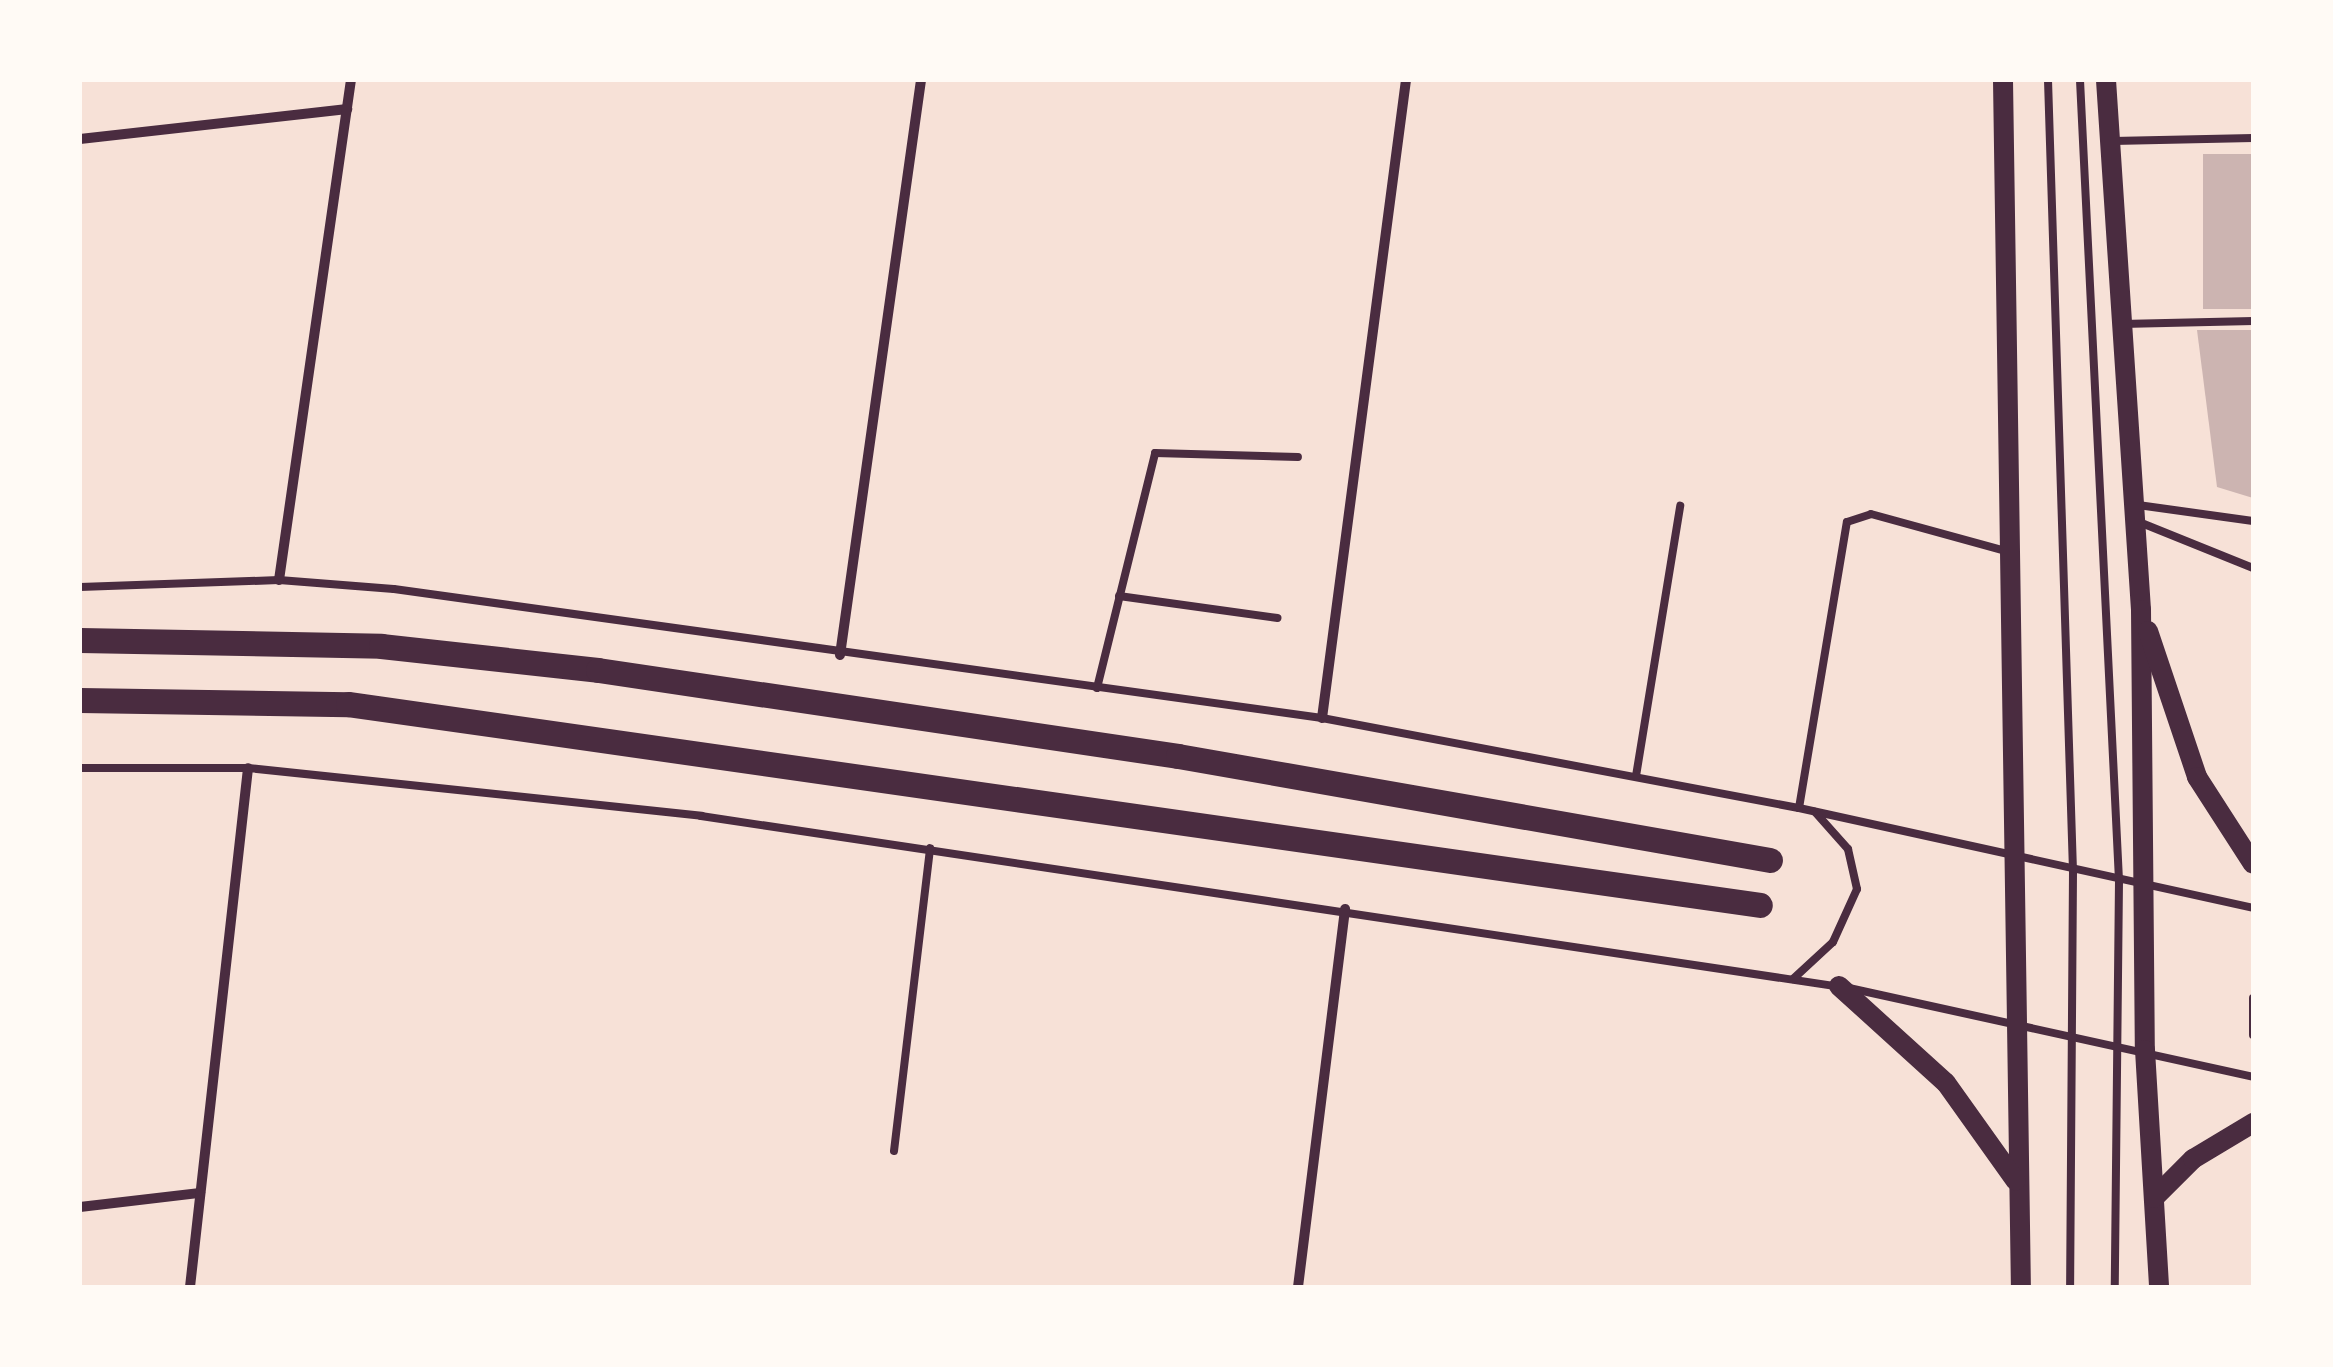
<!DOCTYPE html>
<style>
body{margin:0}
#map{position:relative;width:2333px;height:1367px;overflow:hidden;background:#f7e1d7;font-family:Figtree,sans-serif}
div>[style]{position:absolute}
.building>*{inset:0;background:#ccb4b1;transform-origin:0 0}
.service>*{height:8px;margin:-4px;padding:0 4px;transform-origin:4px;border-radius:4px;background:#4a2c40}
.minor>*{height:10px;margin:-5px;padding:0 5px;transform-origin:5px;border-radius:5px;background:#4a2c40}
.secondary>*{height:20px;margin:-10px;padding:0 10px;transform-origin:10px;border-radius:10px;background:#4a2c40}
.primary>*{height:25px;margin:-12.5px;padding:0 12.5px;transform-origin:12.5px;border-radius:12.5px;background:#4a2c40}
span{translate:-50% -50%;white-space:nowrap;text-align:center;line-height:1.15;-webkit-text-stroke:8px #fffaf5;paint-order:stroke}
.frame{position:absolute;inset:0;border:82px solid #fffaf5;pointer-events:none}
</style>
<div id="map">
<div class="building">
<i style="left:2253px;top:154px;width:155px;height:50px;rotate:90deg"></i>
<i style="clip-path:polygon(2197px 330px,2253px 330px,2253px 498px,2217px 487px)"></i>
</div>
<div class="service">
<i style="left:2048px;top:80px;width:792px;rotate:88.19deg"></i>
<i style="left:2073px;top:872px;width:415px;rotate:90.4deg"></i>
<i style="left:2080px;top:80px;width:802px;rotate:87.21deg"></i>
<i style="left:2119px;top:881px;width:406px;rotate:90.6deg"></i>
<i style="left:2113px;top:141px;width:140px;rotate:-1.2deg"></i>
<i style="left:2122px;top:324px;width:131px;rotate:-1.3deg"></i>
<i style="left:2138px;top:505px;width:116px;rotate:7.9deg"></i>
<i style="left:2139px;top:522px;width:123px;rotate:22deg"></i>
<i style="left:80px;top:587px;width:199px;rotate:-2deg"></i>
<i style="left:279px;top:580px;width:115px;rotate:4.5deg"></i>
<i style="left:394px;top:589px;width:937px;rotate:7.91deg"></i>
<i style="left:1322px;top:718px;width:485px;rotate:10.7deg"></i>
<i style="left:1799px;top:808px;width:465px;rotate:12.4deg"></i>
<i style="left:1119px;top:596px;width:160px;rotate:7.9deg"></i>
<i style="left:1097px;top:688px;width:242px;rotate:-76.1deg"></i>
<i style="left:1155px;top:453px;width:143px;rotate:1.6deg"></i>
<i style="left:80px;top:768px;width:168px"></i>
<i style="left:248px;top:768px;width:456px;rotate:6deg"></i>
<i style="left:701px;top:816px;width:1147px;rotate:8.53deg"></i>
<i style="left:1636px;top:776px;width:274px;rotate:-80.7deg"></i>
<i style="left:1799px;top:808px;width:290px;rotate:-80.5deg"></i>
<i style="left:1847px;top:522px;width:25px;rotate:-18deg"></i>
<i style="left:1871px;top:514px;width:143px;rotate:15.4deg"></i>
<i style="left:1793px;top:979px;width:54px;rotate:-42.8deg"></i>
<i style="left:1833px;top:942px;width:58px;rotate:-65.6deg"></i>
<i style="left:1857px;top:889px;width:41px;rotate:-102.7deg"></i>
<i style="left:1848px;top:849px;width:50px;rotate:-131.7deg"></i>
<i style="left:1849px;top:988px;width:414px;rotate:12.4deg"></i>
<i style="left:2253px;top:998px;width:37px;rotate:90deg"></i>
<i style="left:894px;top:1151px;width:305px;rotate:-83.2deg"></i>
</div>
<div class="minor">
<i style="left:80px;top:139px;width:269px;rotate:-6.4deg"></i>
<i style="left:279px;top:580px;width:505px;rotate:-81.81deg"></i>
<i style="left:840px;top:655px;width:581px;rotate:-81.98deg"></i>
<i style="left:1322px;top:718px;width:644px;rotate:-82.5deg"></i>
<i style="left:80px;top:1207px;width:121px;rotate:-6.7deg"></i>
<i style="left:190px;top:1287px;width:522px;rotate:-83.62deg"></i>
<i style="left:1298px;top:1287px;width:381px;rotate:-82.9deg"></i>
</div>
<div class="secondary">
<i style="left:2003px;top:80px;width:1207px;rotate:89.15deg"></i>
<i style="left:2106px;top:80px;width:531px;rotate:86.22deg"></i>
<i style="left:2141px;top:610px;width:440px;rotate:89.5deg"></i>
<i style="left:2145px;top:1050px;width:237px;rotate:86.6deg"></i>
<i style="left:2148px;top:631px;width:154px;rotate:71.4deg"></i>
<i style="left:2197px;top:777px;width:103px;rotate:57.2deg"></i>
<i style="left:1839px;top:986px;width:144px;rotate:42.2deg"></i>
<i style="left:1946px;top:1083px;width:120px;rotate:54.5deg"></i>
<i style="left:2154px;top:1198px;width:55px;rotate:-45deg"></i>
<i style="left:2193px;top:1159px;width:70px;rotate:-31deg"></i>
</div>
<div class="primary">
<i style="left:80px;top:640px;width:301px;rotate:1.1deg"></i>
<i style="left:381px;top:646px;width:218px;rotate:6.3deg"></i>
<i style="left:598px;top:670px;width:586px;rotate:8.43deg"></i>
<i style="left:1178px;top:756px;width:601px;rotate:9.96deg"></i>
<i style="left:80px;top:700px;width:268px;rotate:0.9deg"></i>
<i style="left:348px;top:704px;width:1426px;rotate:8.1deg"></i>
</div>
<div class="frame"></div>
</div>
